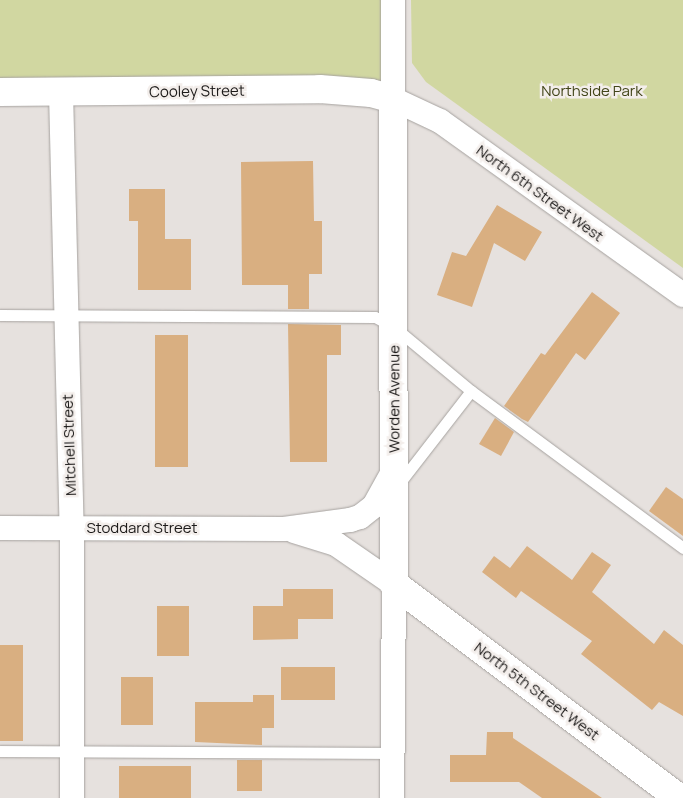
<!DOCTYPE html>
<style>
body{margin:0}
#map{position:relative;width:683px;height:798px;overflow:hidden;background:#e6e1de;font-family:Manrope,sans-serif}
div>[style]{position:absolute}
.green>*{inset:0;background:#d1d7a1;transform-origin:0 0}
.building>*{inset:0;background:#d9af81;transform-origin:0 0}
.roads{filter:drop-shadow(0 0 1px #a6a29f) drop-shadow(0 0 1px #a6a29f)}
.service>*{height:11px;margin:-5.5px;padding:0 5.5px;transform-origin:5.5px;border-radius:5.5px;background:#fff}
.minor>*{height:24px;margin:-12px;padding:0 12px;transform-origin:12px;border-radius:12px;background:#fff}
.tertiary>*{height:28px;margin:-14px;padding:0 14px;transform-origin:14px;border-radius:14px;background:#fff}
span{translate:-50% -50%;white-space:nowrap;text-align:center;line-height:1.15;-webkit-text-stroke:5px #f3eeeb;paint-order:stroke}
.street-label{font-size:15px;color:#1c1a19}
.park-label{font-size:15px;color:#424519}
</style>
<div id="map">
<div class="green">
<i style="left:0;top:0;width:393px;height:92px"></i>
<i style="clip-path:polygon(411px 0,683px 0,683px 268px,426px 82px,412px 63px)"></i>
</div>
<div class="building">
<i style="clip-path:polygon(313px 161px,314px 221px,322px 221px,322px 274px,309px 274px,309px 309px,288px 309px,288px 285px,242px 285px,241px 162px)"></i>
<i style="clip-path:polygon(129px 189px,165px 189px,165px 239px,191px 239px,191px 290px,138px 290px,138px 221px,129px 221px)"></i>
<i style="clip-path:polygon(497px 205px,542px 232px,525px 261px,494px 243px,472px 307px,437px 295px,452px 252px,466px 256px)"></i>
<i style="clip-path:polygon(592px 292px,620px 313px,585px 360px,576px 353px,528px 422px,522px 419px,504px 406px,541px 353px,545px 355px)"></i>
<i style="clip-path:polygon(288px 324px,341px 325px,341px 355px,327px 355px,327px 462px,290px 462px)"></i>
<i style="left:155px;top:335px;width:33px;height:132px"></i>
<i style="clip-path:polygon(495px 418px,514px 432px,501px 456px,479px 444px)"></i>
<i style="clip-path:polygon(666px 487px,683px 499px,683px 536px,649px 511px)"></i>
<i style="clip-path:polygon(527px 546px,572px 580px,592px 552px,611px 565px,592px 592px,654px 644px,664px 630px,683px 645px,683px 716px,659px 702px,652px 710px,581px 654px,592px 641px,521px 591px,516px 598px,482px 572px,494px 556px,510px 568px)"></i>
<i style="clip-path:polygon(283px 589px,333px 589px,333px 619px,298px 619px,298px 639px,253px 640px,253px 606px,283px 606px)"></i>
<i style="left:157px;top:606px;width:32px;height:50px"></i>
<i style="left:0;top:645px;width:23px;height:96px"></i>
<i style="left:281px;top:667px;width:54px;height:33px"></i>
<i style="left:121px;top:677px;width:32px;height:48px"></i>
<i style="clip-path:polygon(253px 695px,274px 695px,274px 728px,262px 728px,262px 745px,195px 742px,195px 702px,253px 702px)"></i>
<i style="clip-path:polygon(487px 732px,513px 732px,513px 738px,602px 798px,542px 798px,519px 782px,450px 782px,450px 755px,486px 755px)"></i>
<i style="left:237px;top:760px;width:25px;height:31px"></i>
<i style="left:191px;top:766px;width:32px;height:72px;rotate:90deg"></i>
</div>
<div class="roads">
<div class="service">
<i style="left:0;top:315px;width:375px;rotate:0.3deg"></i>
<i style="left:375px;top:317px;width:21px;rotate:28deg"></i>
<i style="left:394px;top:327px;width:100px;rotate:39.7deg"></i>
<i style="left:471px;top:391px;width:264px;rotate:36.5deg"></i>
<i style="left:398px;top:485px;width:119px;rotate:-52.2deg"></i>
<i style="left:0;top:751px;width:393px;rotate:0.3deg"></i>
</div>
<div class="minor">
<i style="left:393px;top:0;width:99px;rotate:90deg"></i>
<i style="left:393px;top:99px;width:52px;rotate:25.1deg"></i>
<i style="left:440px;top:121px;width:299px;rotate:35.6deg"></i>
<i style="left:61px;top:92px;width:435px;rotate:88.6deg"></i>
<i style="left:72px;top:527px;width:271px;rotate:90deg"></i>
<i style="left:0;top:528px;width:284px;rotate:0.2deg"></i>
<i style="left:284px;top:529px;width:67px;rotate:-7.8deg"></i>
<i style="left:350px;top:520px;width:10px;rotate:-17deg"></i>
<i style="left:360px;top:517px;width:18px;rotate:-38deg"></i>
<i style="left:374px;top:506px;width:41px;rotate:-60.9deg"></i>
<i style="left:294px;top:531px;width:44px;rotate:17.2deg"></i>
<i style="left:336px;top:544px;width:70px;rotate:34.6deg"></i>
<i style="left:394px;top:584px;width:214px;rotate:90.5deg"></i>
</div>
<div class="tertiary">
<i style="left:0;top:92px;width:320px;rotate:-0.5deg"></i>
<i style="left:320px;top:89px;width:51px;rotate:4.5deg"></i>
<i style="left:371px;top:93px;width:23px;rotate:15deg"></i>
<i style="left:393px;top:99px;width:485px;rotate:89.9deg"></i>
<i style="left:394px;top:584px;width:356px;rotate:36.9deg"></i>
</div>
</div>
<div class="street-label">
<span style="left:197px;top:91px;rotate:-1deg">Cooley Street</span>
<span style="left:540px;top:193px;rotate:36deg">North 6th Street West</span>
<span style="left:394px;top:399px;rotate:-90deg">Worden Avenue</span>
<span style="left:69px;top:445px;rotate:-92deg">Mitchell Street</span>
<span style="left:142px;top:528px">Stoddard Street</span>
<span style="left:537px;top:691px;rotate:37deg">North 5th Street West</span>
</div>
<div class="park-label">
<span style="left:592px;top:91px">Northside Park</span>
</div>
</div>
